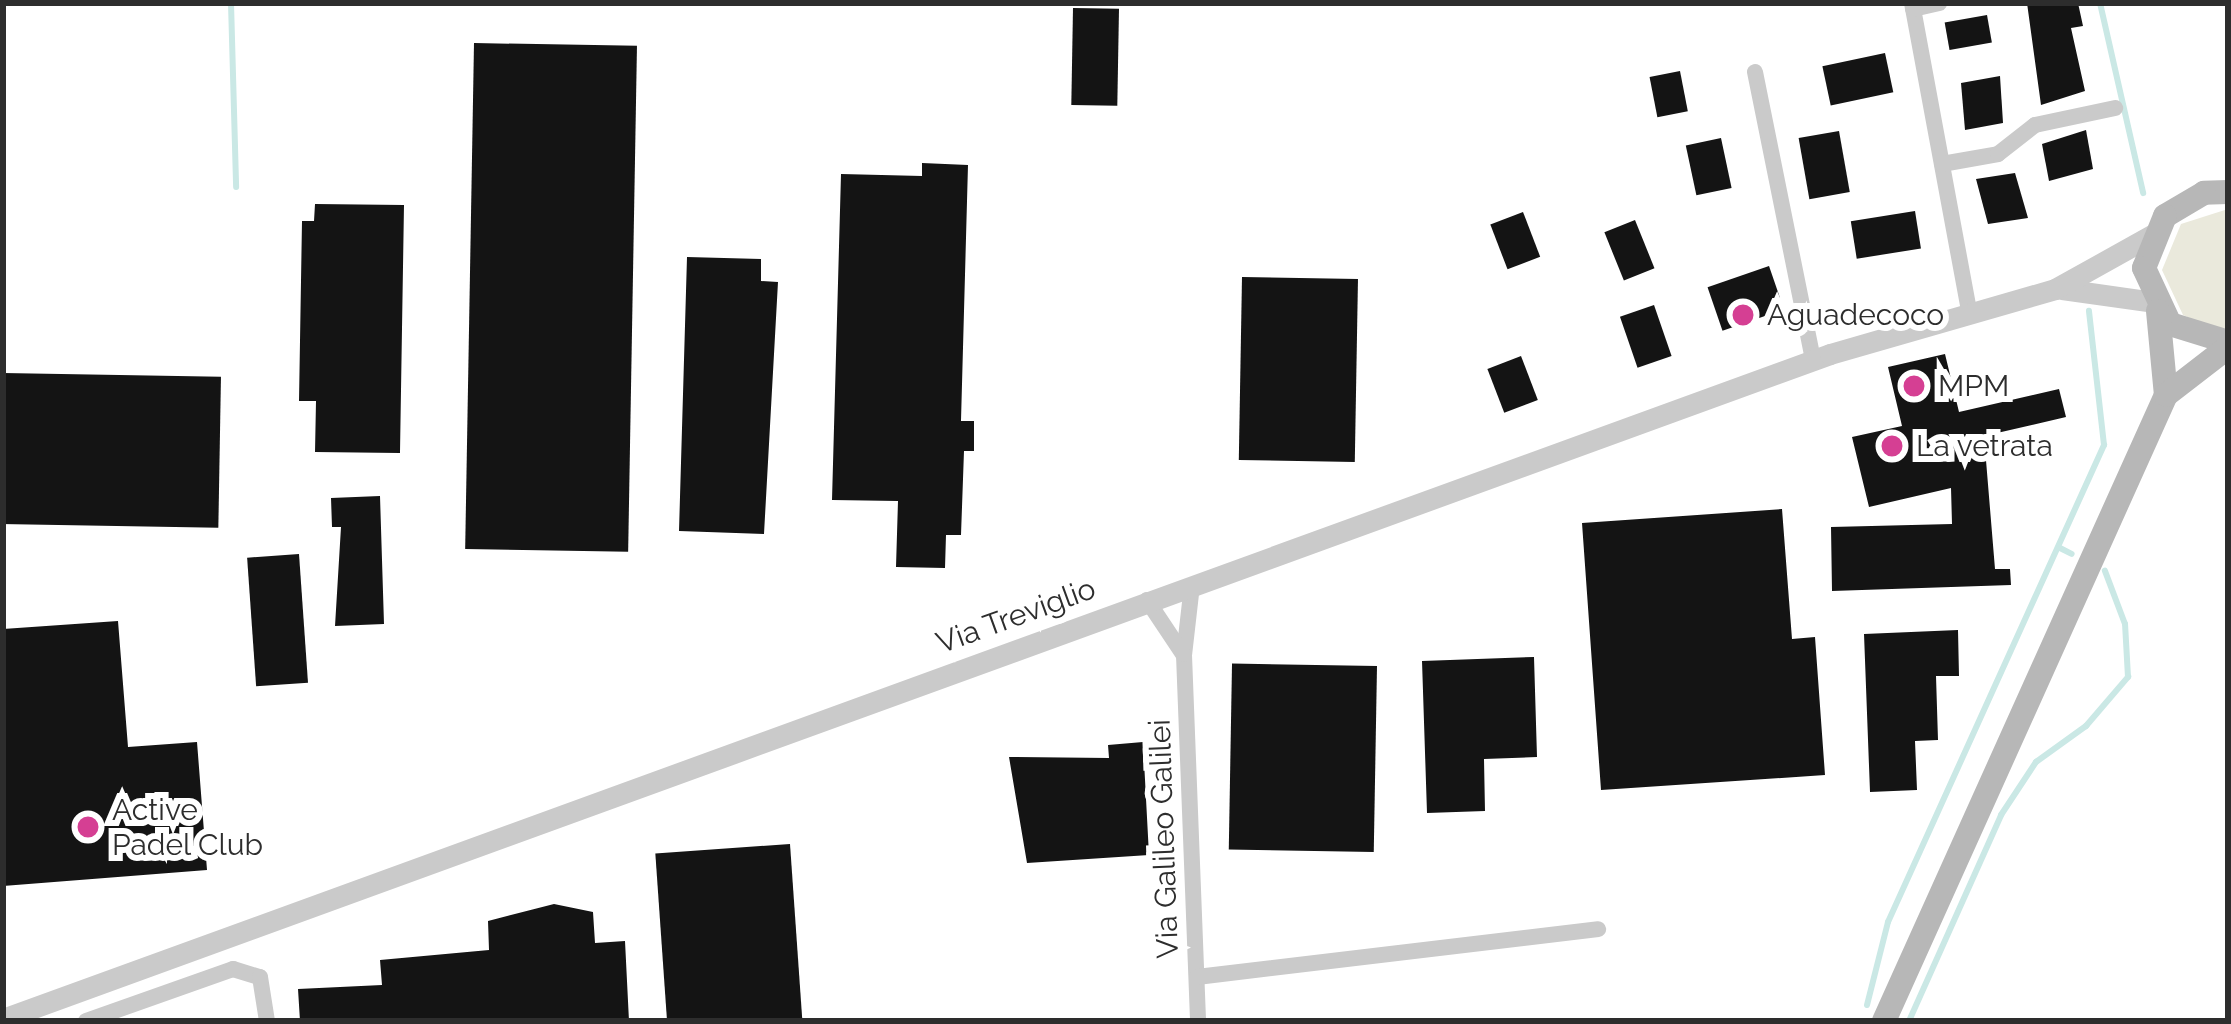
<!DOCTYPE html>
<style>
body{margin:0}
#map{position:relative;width:2231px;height:1024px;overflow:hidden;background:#fff;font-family:Raleway,sans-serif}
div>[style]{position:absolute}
.green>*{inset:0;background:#eae9dc}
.stream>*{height:6px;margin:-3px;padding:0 3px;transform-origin:3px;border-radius:3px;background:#cae8e5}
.building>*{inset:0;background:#141414;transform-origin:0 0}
.minor>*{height:16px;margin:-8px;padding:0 8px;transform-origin:8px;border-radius:8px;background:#cacaca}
.tertiary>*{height:21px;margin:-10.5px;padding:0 10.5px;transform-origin:10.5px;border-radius:10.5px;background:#cacaca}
.secondary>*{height:24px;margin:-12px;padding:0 12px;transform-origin:12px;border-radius:12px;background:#b7b7b7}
.dots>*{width:33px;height:33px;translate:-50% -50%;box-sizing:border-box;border:6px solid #fff;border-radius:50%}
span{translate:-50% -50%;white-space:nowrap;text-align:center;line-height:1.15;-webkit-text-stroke:12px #fff;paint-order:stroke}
.poi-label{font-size:30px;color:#2d2d2d}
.left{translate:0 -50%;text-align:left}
.street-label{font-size:30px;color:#2d2d2d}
.frame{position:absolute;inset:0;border:6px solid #2d2d2d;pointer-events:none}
</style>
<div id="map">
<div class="green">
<i style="clip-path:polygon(2228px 209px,2228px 328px,2215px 329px,2183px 315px,2162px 270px,2181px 224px)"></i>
</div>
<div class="stream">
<i style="left:231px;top:3px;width:184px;rotate:88.4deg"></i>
<i style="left:2100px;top:3px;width:195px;rotate:77.2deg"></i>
<i style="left:2060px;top:548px;width:13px;rotate:27deg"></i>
<i style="left:1867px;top:1005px;width:86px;rotate:-75.8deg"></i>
<i style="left:1888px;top:922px;width:524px;rotate:-65.64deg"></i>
<i style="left:2104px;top:445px;width:135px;rotate:-96.4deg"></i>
<i style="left:1909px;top:1021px;width:226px;rotate:-65.9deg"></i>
<i style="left:2001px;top:815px;width:64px;rotate:-56.6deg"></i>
<i style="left:2036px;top:762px;width:62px;rotate:-35.8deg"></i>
<i style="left:2086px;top:726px;width:65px;rotate:-49.4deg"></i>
<i style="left:2128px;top:677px;width:53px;rotate:-93.2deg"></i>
<i style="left:2125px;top:624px;width:57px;rotate:-110.7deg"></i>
</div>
<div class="building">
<i style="clip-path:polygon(2027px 3px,2078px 3px,2083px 26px,2071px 28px,2085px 91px,2041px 105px)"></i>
<i style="left:1073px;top:8px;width:46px;height:97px;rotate:1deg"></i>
<i style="left:1987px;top:15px;width:28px;height:43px;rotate:80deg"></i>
<i style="left:474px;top:43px;width:163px;height:506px;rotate:1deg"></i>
<i style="left:1885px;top:53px;width:40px;height:64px;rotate:78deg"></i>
<i style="left:1680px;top:71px;width:41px;height:31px;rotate:79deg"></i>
<i style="clip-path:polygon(2000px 76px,2003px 123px,1965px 130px,1961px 83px)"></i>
<i style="clip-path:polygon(2086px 130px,2093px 169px,2049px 181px,2042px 144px)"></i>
<i style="left:1839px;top:131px;width:62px;height:41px;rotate:80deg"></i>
<i style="left:1721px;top:138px;width:51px;height:36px;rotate:78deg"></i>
<i style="clip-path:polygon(922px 163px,968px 165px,961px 421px,974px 421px,974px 451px,964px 451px,961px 535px,946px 535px,945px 568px,896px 567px,898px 501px,832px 500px,841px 174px,922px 176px)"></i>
<i style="clip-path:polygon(2015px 173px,2028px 218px,1988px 224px,1976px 179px)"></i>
<i style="clip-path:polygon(315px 204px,404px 205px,400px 453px,315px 452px,316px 401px,299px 401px,302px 221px,314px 221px)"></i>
<i style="left:1915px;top:211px;width:38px;height:65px;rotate:81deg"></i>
<i style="left:1523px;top:212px;width:48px;height:35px;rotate:69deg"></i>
<i style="left:1635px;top:220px;width:52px;height:33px;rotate:68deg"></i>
<i style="clip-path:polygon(687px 257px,761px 259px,761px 281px,778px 282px,764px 534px,679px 531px)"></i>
<i style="left:1769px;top:266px;width:46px;height:65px;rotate:71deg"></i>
<i style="left:1242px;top:277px;width:116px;height:183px;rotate:1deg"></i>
<i style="left:1654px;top:305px;width:54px;height:36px;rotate:71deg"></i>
<i style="clip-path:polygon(1945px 354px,1959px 412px,2059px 389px,2066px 417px,1984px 436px,1995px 569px,2010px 569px,2011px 585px,1832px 591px,1831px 527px,1952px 524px,1951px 488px,1869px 507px,1852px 437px,1902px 426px,1888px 367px)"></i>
<i style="left:1521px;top:356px;width:47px;height:36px;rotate:69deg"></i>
<i style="left:3px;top:373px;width:218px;height:151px;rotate:1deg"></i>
<i style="clip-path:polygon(380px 496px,384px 624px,335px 626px,341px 527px,332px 527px,331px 498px)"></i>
<i style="clip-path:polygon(1782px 509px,1792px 639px,1815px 637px,1825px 775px,1601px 790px,1582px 523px)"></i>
<i style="left:299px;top:554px;width:129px;height:52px;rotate:86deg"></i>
<i style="clip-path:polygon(118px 621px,128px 747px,197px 742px,207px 870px,3px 886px,3px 629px)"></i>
<i style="clip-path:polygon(1958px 630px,1959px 676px,1936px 676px,1938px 740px,1915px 741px,1917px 790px,1870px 792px,1864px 634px)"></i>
<i style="clip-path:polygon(1534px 657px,1537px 757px,1484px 759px,1485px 811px,1427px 813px,1422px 661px)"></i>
<i style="left:1377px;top:666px;width:186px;height:145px;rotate:91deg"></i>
<i style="clip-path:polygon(1143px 742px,1149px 855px,1027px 863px,1009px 757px,1109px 758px,1108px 745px)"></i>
<i style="left:790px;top:844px;width:175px;height:135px;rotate:86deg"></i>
<i style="clip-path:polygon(554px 904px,593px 912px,595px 943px,625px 941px,629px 1021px,300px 1021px,298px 989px,382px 985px,380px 960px,489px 950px,488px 921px)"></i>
</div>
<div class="minor">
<i style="left:1912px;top:3px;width:312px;rotate:79.5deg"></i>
<i style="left:1913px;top:9px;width:27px;rotate:-13deg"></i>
<i style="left:1755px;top:72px;width:294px;rotate:78.6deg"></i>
<i style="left:1942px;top:164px;width:57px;rotate:-10.1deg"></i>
<i style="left:1998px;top:154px;width:47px;rotate:-38.1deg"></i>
<i style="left:2035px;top:125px;width:82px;rotate:-12deg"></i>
<i style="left:1192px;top:585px;width:70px;rotate:96.5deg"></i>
<i style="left:1184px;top:655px;width:366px;rotate:87.8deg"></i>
<i style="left:1147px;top:600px;width:65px;rotate:56.3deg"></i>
<i style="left:1197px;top:977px;width:404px;rotate:-6.8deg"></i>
<i style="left:86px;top:1021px;width:156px;rotate:-19.5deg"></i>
<i style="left:233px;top:969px;width:28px;rotate:17deg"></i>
<i style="left:260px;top:977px;width:45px;rotate:81deg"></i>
</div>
<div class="tertiary">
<i style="left:2062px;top:289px;width:92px;rotate:8.1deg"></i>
<i style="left:3px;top:1019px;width:1944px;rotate:-20deg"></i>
<i style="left:1830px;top:354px;width:234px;rotate:-16.1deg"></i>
<i style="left:2055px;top:289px;width:111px;rotate:-29.1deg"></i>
</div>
<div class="secondary">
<i style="left:2228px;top:192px;width:24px;rotate:178deg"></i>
<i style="left:2204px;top:193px;width:45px;rotate:149.5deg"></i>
<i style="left:2165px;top:216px;width:56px;rotate:112deg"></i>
<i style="left:2144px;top:268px;width:62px;rotate:65.1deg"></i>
<i style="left:2170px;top:324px;width:61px;rotate:17.2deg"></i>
<i style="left:2158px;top:311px;width:84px;rotate:84.6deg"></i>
<i style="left:1884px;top:1021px;width:687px;rotate:-65.75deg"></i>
<i style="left:2166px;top:395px;width:78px;rotate:-37.7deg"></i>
</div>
<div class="dots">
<i style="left:1743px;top:315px;background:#d53f93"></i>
<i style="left:1914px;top:386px;background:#d53f93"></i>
<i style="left:1892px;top:446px;background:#d53f93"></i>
<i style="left:88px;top:827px;background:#d53f93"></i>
</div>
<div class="poi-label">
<span class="left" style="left:1767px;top:315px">Aguadecoco</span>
<span class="left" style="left:1938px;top:386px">MPM</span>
<span class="left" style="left:1916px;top:446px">La vetrata</span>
<span class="left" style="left:112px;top:827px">Active<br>Padel Club</span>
</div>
<div class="street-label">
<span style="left:1016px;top:616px;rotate:-20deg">Via Treviglio</span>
<span style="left:1164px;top:839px;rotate:-92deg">Via Galileo Galilei</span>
</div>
<div class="frame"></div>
</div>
